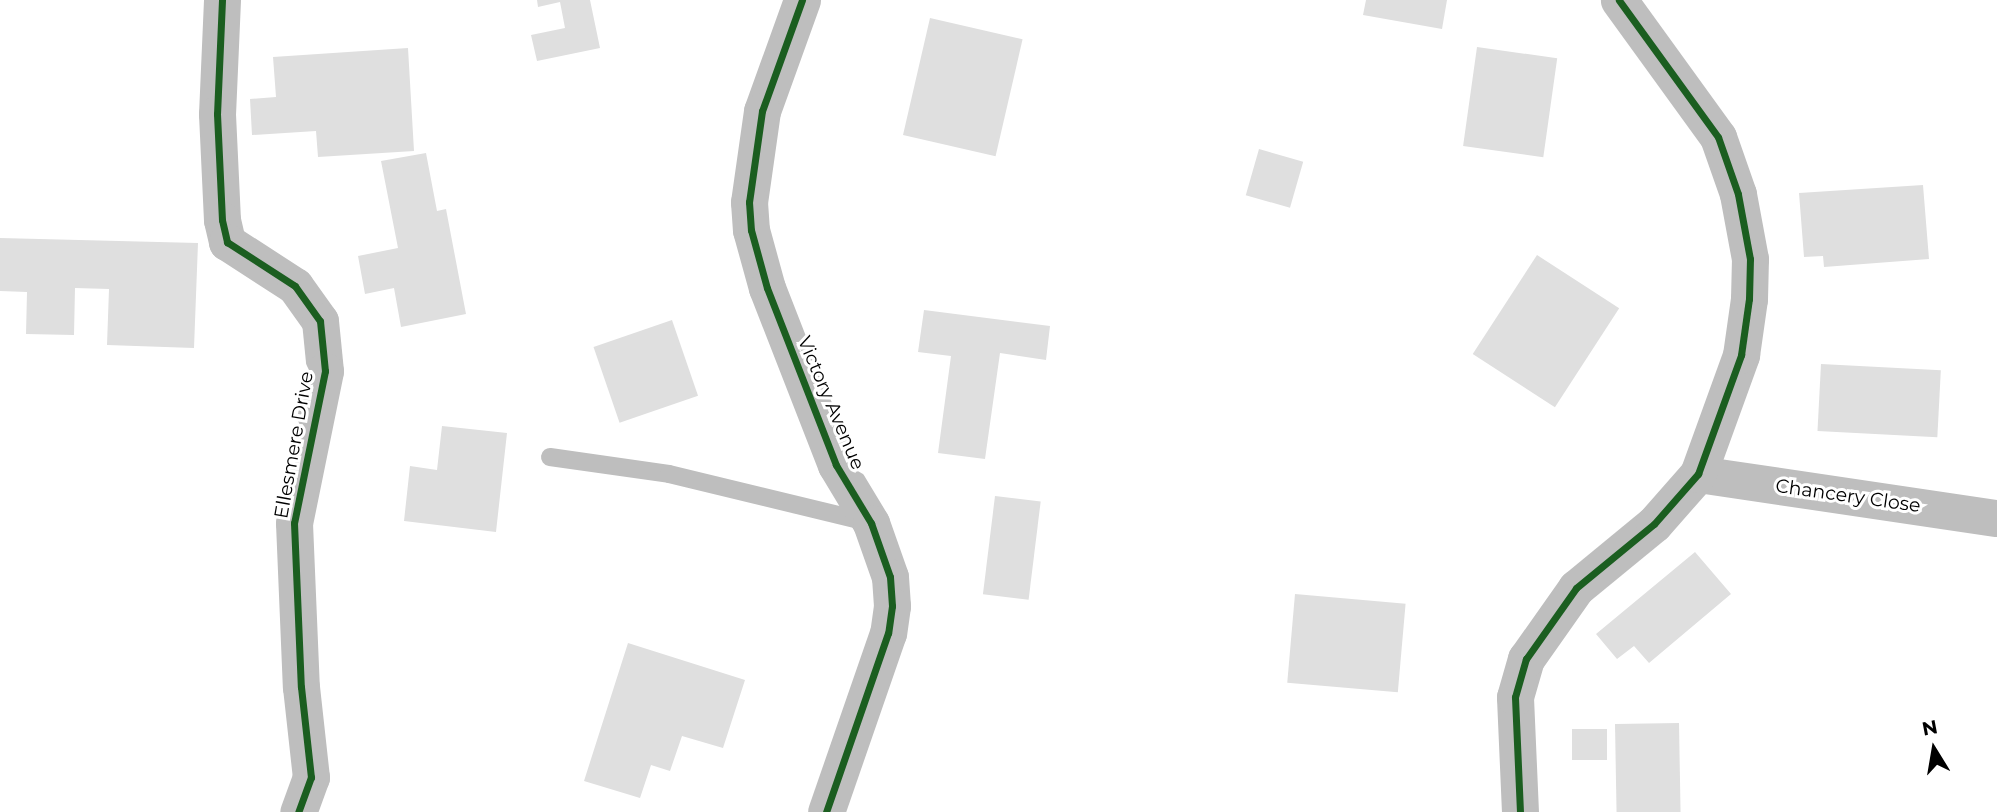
<!DOCTYPE html>
<style>
body{margin:0}
#map{position:relative;width:1997px;height:812px;overflow:hidden;background:#fff;font-family:Montserrat,sans-serif}
div>[style]{position:absolute}
.building>*{inset:0;background:#dfdfdf;transform-origin:0 0}
.service>*{height:18px;margin:-9px;padding:0 9px;transform-origin:9px;border-radius:9px;background:#bebebe}
.minor>*{height:37px;margin:-18.5px;padding:0 18.5px;transform-origin:18.5px;border-radius:18.5px;background:#bebebe}
.cycleway>*{height:7px;margin:-3.5px;padding:0 3.5px;transform-origin:3.5px;border-radius:3.5px;background:#1b5e20}
span{translate:-50% -50%;white-space:nowrap;text-align:center;line-height:1.15;-webkit-text-stroke:6px #fff;paint-order:stroke}
.street-label{font-size:19px;color:#000}
.north{position:absolute;left:1899px;top:714px;width:70px;height:70px;-webkit-text-stroke:5px #fff;paint-order:stroke;rotate:349deg;font-size:19px;font-weight:700;line-height:28px;text-align:center;color:#000}
.north::after{content:'';display:block;margin:auto;width:24px;height:32px;background:#000;clip-path:polygon(50% 0,100% 100%,50% 72%,0 100%)}
</style>
<div id="map">
<div class="building">
<i style="clip-path:polygon(537px 0,590px 0,600px 48px,537px 61px,531px 35px,565px 28px,560px 2px,538px 7px)"></i>
<i style="clip-path:polygon(1366px 0,1447px 0,1442px 29px,1363px 15px)"></i>
<i style="left:930px;top:18px;width:95px;height:120px;rotate:13deg"></i>
<i style="left:1477px;top:47px;width:81px;height:100px;rotate:8deg"></i>
<i style="clip-path:polygon(408px 48px,414px 151px,318px 157px,316px 131px,252px 135px,250px 99px,276px 97px,273px 57px)"></i>
<i style="left:1259px;top:149px;width:46px;height:48px;rotate:16deg"></i>
<i style="clip-path:polygon(426px 153px,437px 211px,446px 209px,466px 314px,401px 327px,394px 288px,365px 294px,358px 256px,398px 248px,381px 161px)"></i>
<i style="clip-path:polygon(1923px 185px,1929px 259px,1824px 267px,1823px 256px,1804px 257px,1799px 193px)"></i>
<i style="clip-path:polygon(0 238px,198px 243px,194px 348px,107px 345px,109px 289px,75px 288px,74px 335px,26px 334px,27px 292px,0 291px)"></i>
<i style="left:1537px;top:255px;width:98px;height:118px;rotate:33deg"></i>
<i style="clip-path:polygon(924px 310px,1050px 326px,1046px 360px,1000px 353px,985px 459px,938px 453px,951px 356px,918px 352px)"></i>
<i style="left:672px;top:320px;width:80px;height:83px;rotate:71deg"></i>
<i style="left:1821px;top:364px;width:120px;height:67px;rotate:3deg"></i>
<i style="clip-path:polygon(442px 426px,507px 433px,496px 532px,404px 521px,410px 466px,437px 470px)"></i>
<i style="left:995px;top:496px;width:46px;height:99px;rotate:7deg"></i>
<i style="clip-path:polygon(1695px 552px,1731px 594px,1649px 663px,1634px 646px,1617px 659px,1596px 634px)"></i>
<i style="left:1295px;top:594px;width:111px;height:89px;rotate:5deg"></i>
<i style="clip-path:polygon(628px 643px,745px 680px,723px 748px,682px 736px,670px 771px,651px 765px,640px 798px,584px 781px)"></i>
<i style="left:1679px;top:723px;width:89px;height:64px;rotate:89deg"></i>
<i style="left:1572px;top:729px;width:35px;height:31px"></i>
</div>
<div class="service">
<i style="left:550px;top:457px;width:120px;rotate:8.1deg"></i>
<i style="left:669px;top:474px;width:204px;rotate:13.6deg"></i>
</div>
<div class="minor">
<i style="left:222px;top:0;width:114px;rotate:92.5deg"></i>
<i style="left:217px;top:114px;width:106px;rotate:87.3deg"></i>
<i style="left:222px;top:220px;width:23px;rotate:77deg"></i>
<i style="left:227px;top:242px;width:81px;rotate:32.9deg"></i>
<i style="left:295px;top:286px;width:43px;rotate:54.5deg"></i>
<i style="left:320px;top:321px;width:50px;rotate:84.3deg"></i>
<i style="left:325px;top:371px;width:155px;rotate:101.5deg"></i>
<i style="left:294px;top:523px;width:164px;rotate:87.6deg"></i>
<i style="left:301px;top:687px;width:91px;rotate:83.7deg"></i>
<i style="left:311px;top:777px;width:37px;rotate:110deg"></i>
<i style="left:802px;top:0;width:118px;rotate:109.8deg"></i>
<i style="left:762px;top:111px;width:92px;rotate:98.1deg"></i>
<i style="left:749px;top:202px;width:28px;rotate:86deg"></i>
<i style="left:751px;top:230px;width:60px;rotate:74.6deg"></i>
<i style="left:767px;top:288px;width:190px;rotate:68.7deg"></i>
<i style="left:836px;top:465px;width:68px;rotate:58.9deg"></i>
<i style="left:871px;top:523px;width:57px;rotate:70.6deg"></i>
<i style="left:890px;top:577px;width:29px;rotate:86deg"></i>
<i style="left:892px;top:606px;width:27px;rotate:98deg"></i>
<i style="left:888px;top:633px;width:189px;rotate:109.1deg"></i>
<i style="left:1698px;top:474px;width:302px;rotate:8.4deg"></i>
<i style="left:1520px;top:812px;width:115px;rotate:-92.5deg"></i>
<i style="left:1515px;top:697px;width:40px;rotate:-74deg"></i>
<i style="left:1526px;top:659px;width:87px;rotate:-54.8deg"></i>
<i style="left:1576px;top:588px;width:101px;rotate:-39.4deg"></i>
<i style="left:1654px;top:524px;width:67px;rotate:-48.7deg"></i>
<i style="left:1698px;top:474px;width:127px;rotate:-70.1deg"></i>
<i style="left:1741px;top:355px;width:57px;rotate:-81.9deg"></i>
<i style="left:1749px;top:299px;width:40px;rotate:-88.6deg"></i>
<i style="left:1750px;top:259px;width:66px;rotate:-100.5deg"></i>
<i style="left:1738px;top:194px;width:60px;rotate:-109.3deg"></i>
<i style="left:1718px;top:137px;width:169px;rotate:-125.9deg"></i>
</div>
<div class="cycleway">
<i style="left:222px;top:0;width:114px;rotate:92.5deg"></i>
<i style="left:217px;top:114px;width:106px;rotate:87.3deg"></i>
<i style="left:222px;top:220px;width:23px;rotate:77deg"></i>
<i style="left:227px;top:242px;width:81px;rotate:32.9deg"></i>
<i style="left:295px;top:286px;width:43px;rotate:54.5deg"></i>
<i style="left:320px;top:321px;width:50px;rotate:84.3deg"></i>
<i style="left:325px;top:371px;width:155px;rotate:101.5deg"></i>
<i style="left:294px;top:523px;width:164px;rotate:87.6deg"></i>
<i style="left:301px;top:687px;width:91px;rotate:83.7deg"></i>
<i style="left:311px;top:777px;width:37px;rotate:110deg"></i>
<i style="left:802px;top:0;width:118px;rotate:109.8deg"></i>
<i style="left:762px;top:111px;width:92px;rotate:98.1deg"></i>
<i style="left:749px;top:202px;width:28px;rotate:86deg"></i>
<i style="left:751px;top:230px;width:60px;rotate:74.6deg"></i>
<i style="left:767px;top:288px;width:190px;rotate:68.7deg"></i>
<i style="left:836px;top:465px;width:68px;rotate:58.9deg"></i>
<i style="left:871px;top:523px;width:57px;rotate:70.6deg"></i>
<i style="left:890px;top:577px;width:29px;rotate:86deg"></i>
<i style="left:892px;top:606px;width:27px;rotate:98deg"></i>
<i style="left:888px;top:633px;width:189px;rotate:109.1deg"></i>
<i style="left:1520px;top:812px;width:115px;rotate:-92.5deg"></i>
<i style="left:1515px;top:697px;width:40px;rotate:-74deg"></i>
<i style="left:1526px;top:659px;width:87px;rotate:-54.8deg"></i>
<i style="left:1576px;top:588px;width:101px;rotate:-39.4deg"></i>
<i style="left:1654px;top:524px;width:67px;rotate:-48.7deg"></i>
<i style="left:1698px;top:474px;width:127px;rotate:-70.1deg"></i>
<i style="left:1741px;top:355px;width:57px;rotate:-81.9deg"></i>
<i style="left:1749px;top:299px;width:40px;rotate:-88.6deg"></i>
<i style="left:1750px;top:259px;width:66px;rotate:-100.5deg"></i>
<i style="left:1738px;top:194px;width:60px;rotate:-109.3deg"></i>
<i style="left:1718px;top:137px;width:169px;rotate:-125.9deg"></i>
</div>
<div class="street-label">
<span style="left:831px;top:403px;rotate:67deg">Victory Avenue</span>
<span style="left:294px;top:445px;rotate:-80deg">Ellesmere Drive</span>
<span style="left:1848px;top:496px;rotate:8deg">Chancery Close</span>
</div>
<div class="north">N</div>
</div>
